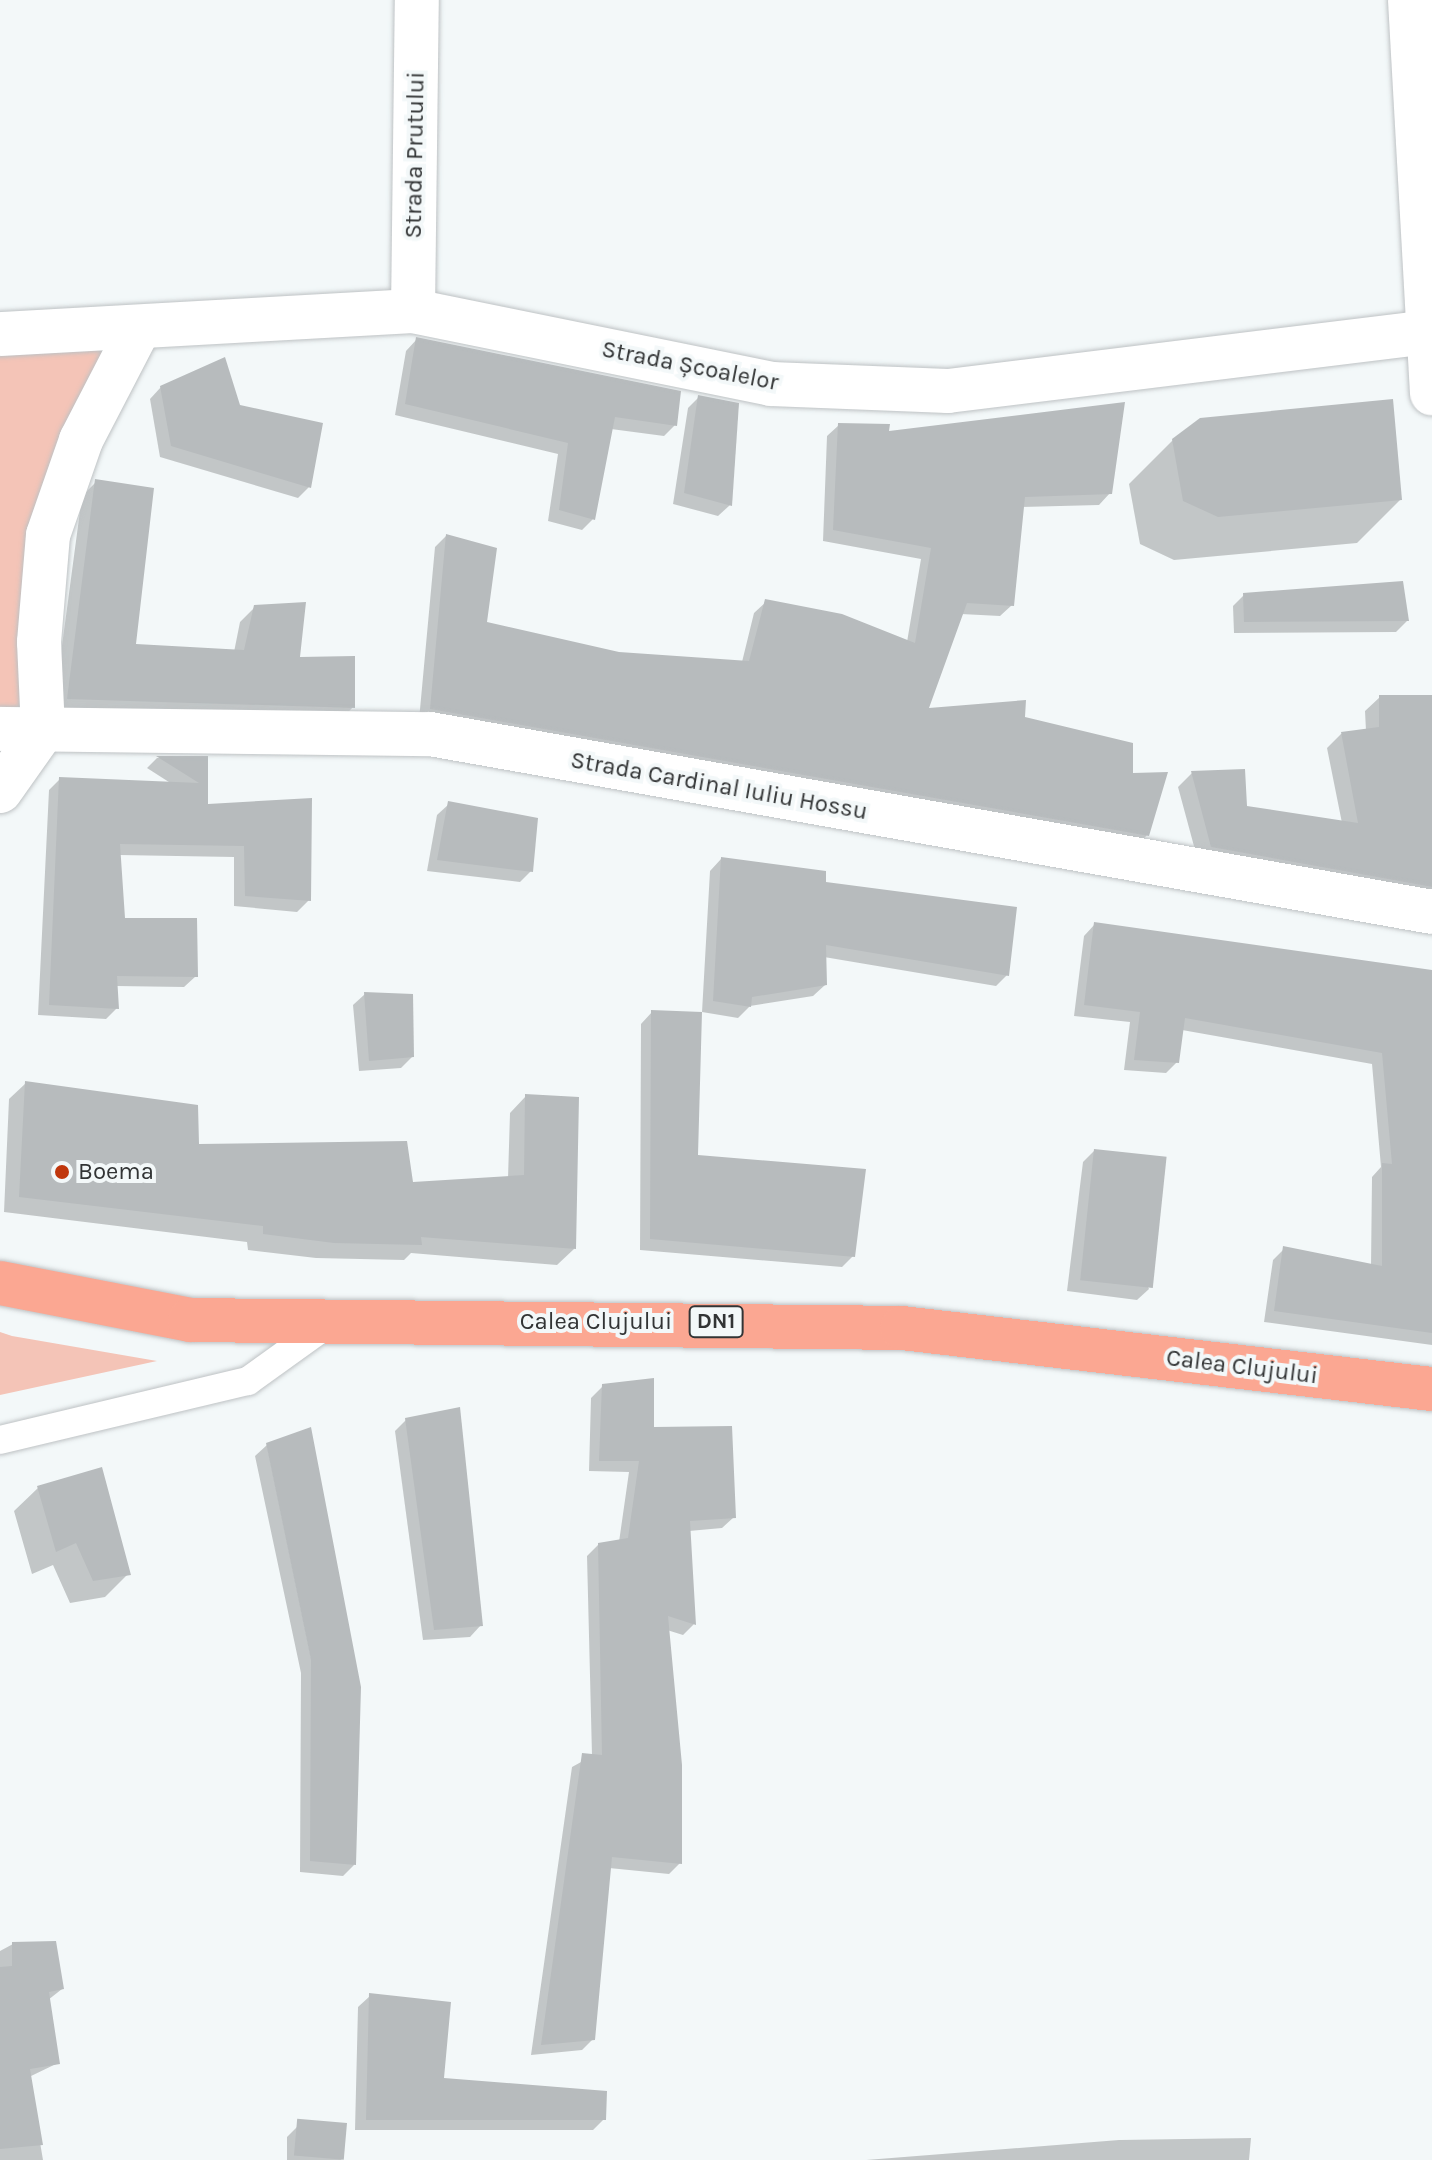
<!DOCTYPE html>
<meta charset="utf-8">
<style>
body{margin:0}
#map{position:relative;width:1432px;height:2160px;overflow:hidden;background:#f3f8f9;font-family:Karla,sans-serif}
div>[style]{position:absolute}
.green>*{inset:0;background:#f4c4b7}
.shadow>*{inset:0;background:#0003}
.building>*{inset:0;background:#b7bbbd;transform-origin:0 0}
.roads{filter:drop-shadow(0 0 2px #bec2c4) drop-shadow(0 0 2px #bec2c4)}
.lane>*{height:28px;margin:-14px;padding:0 14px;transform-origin:14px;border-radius:14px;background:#fff}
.street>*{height:44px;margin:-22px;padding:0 22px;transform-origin:22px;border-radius:22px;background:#fff}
.primary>*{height:44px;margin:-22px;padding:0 22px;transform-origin:22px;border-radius:22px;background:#fba792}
.dots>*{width:22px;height:22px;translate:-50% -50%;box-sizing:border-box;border:4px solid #f3f8f9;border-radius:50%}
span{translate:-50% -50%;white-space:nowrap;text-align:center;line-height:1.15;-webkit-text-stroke:8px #f3f8f9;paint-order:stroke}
.shield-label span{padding:2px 6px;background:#f3f8f9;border:2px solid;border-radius:6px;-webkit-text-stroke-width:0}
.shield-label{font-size:22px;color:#323435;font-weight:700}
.street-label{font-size:24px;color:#323435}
.poi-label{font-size:24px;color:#323435}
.left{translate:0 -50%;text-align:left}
</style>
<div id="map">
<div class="green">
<i style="clip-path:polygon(137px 332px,81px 440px,41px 698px,0 729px,0 334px)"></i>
<i style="clip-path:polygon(0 1332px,12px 1336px,157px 1361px,0 1395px)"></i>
</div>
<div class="shadow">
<i style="clip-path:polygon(417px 339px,675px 425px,664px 436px,611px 429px,593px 519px,582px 530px,548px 521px,558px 454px,395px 415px,406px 351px)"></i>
<i style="clip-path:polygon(161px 387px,239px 406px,309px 487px,298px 498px,160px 457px,150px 399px)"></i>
<i style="clip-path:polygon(699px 397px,730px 505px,718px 516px,673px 504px,688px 408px)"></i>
<i style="clip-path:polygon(839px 425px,1110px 493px,1099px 505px,1022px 507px,1012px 605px,1000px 616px,961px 614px,926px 710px,1023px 719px,1131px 775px,1147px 835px,1136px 847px,419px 720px,435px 547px,446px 536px,485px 624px,619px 654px,742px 662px,754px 613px,766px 602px,907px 642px,921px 559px,823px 541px,827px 436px)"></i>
<i style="clip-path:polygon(1173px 440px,1400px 500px,1357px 543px,1174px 560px,1140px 544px,1129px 484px)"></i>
<i style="clip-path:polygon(96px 482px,134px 646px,234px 652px,240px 622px,255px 607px,297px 659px,353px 707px,339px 722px,53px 713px,82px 496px)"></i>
<i style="clip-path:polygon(1244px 595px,1407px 621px,1396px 632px,1234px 633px,1233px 606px)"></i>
<i style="clip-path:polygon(1380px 697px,1432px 782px,1432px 908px,1198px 861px,1178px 787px,1192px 773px,1245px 808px,1342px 823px,1327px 748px,1341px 734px,1366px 731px,1365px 711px)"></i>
<i style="clip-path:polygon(157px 758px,206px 758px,206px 806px,309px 900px,297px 912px,234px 906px,234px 857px,119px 855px,124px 920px,196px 976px,184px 987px,116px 986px,117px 1008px,106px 1019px,38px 1015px,49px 790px,60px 779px,172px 784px,147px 768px)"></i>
<i style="clip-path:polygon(449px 804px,531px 871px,520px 882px,427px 871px,437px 815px)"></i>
<i style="clip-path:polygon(721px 859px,824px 884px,1007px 975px,996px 986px,824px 957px,825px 985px,813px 996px,750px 1006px,738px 1018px,702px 1012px,710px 871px)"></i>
<i style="clip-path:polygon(1095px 924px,1432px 976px,1432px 1345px,1264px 1322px,1273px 1260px,1284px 1249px,1371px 1266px,1372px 1177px,1381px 1167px,1372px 1064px,1182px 1030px,1177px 1062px,1166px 1073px,1124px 1070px,1130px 1022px,1074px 1016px,1084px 936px)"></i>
<i style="clip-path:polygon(365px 994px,412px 1057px,401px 1068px,359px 1071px,353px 1005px)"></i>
<i style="clip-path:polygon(652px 1012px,696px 1157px,853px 1256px,842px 1267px,640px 1250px,641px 1024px)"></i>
<i style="clip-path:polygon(26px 1083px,197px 1146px,412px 1185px,508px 1178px,510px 1113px,526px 1096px,574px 1249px,557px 1265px,411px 1253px,404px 1260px,316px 1258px,248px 1250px,247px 1242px,4px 1212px,9px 1099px)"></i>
<i style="clip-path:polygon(1094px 1151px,1149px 1289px,1137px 1300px,1067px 1291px,1083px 1162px)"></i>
<i style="clip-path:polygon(603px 1386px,734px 1517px,722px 1528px,689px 1531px,694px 1624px,683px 1635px,667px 1630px,680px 1863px,669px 1874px,609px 1868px,593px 2039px,582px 2050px,531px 2055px,572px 1767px,592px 1756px,587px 1556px,598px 1545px,619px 1542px,629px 1472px,589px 1471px,591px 1398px)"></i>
<i style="clip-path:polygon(406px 1420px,481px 1625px,470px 1637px,423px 1640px,395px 1431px)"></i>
<i style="clip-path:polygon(267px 1445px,354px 1865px,343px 1876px,300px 1872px,301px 1673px,255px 1456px)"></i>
<i style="clip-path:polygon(100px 1469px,128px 1574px,105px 1597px,70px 1603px,53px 1565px,32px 1574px,14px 1511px,38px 1488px)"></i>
<i style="clip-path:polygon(13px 1944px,62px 1989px,48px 2000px,58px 2063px,29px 2077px,43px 2160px,0 2160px,0 1951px)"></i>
<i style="clip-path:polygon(370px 1996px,442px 2080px,604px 2119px,593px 2130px,355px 2130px,358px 2007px)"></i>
<i style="clip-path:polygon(298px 2126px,342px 2160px,287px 2160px,287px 2137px)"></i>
<i style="clip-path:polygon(1251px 2138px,1249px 2160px,866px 2160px,1119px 2140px)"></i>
</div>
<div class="building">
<i style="clip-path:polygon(416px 337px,681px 391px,677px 426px,615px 417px,595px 520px,559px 510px,568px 443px,405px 404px)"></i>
<i style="clip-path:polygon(225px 357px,240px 405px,323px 423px,311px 488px,171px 446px,160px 386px)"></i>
<i style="clip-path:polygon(698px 395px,739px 403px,732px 506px,684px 493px)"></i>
<i style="clip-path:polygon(1393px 399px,1402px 500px,1218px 517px,1183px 501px,1172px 439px,1200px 418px)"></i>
<i style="clip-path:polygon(1125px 402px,1112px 494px,1025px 497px,1014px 606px,967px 603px,929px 708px,1026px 700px,1025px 717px,1133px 743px,1133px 773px,1168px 772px,1149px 836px,430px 709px,446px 534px,497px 548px,487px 622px,619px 652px,749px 661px,765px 599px,842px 614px,915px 643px,931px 548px,833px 530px,838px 423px,890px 424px,889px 431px)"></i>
<i style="clip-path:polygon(95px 479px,154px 488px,136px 644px,244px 650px,254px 605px,306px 602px,300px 657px,355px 656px,355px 708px,67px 699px)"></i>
<i style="clip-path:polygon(1403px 581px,1409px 621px,1244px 622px,1243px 593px)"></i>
<i style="clip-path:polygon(1379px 695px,1432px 695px,1432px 887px,1211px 847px,1191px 771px,1245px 769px,1247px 806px,1358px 823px,1341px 732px,1379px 727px)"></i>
<i style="clip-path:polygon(156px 756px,208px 756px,208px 804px,312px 798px,311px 901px,245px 896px,244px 846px,120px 844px,125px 918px,197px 918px,198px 977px,117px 976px,119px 1009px,49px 1005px,59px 777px,199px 783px)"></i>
<i style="clip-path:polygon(448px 801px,538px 818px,533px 872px,437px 860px)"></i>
<i style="clip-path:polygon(721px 857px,826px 871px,826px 882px,1017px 907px,1009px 976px,826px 945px,827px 985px,752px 997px,751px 1007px,713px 1001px)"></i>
<i style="clip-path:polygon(1094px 922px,1432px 970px,1432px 1333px,1274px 1311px,1283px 1246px,1382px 1266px,1382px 1163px,1392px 1164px,1382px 1053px,1185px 1018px,1179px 1063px,1134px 1060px,1140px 1012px,1084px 1005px)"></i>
<i style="clip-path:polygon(364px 992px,413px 994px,414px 1057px,369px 1061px)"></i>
<i style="clip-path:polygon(651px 1010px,702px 1012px,698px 1155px,866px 1169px,855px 1257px,650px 1239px)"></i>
<i style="clip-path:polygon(25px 1081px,198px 1105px,199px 1144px,407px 1141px,413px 1182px,524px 1175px,525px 1094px,579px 1097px,576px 1249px,421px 1237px,422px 1245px,334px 1243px,263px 1234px,263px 1226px,19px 1197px)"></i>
<i style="left:1094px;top:1149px;width:73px;height:132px;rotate:6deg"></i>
<i style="clip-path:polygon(654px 1378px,654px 1427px,732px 1426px,736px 1518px,690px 1521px,696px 1625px,668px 1616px,682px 1765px,682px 1864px,612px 1857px,595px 2040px,541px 2045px,582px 1753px,602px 1755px,598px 1543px,628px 1538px,639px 1461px,599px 1461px,602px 1384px)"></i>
<i style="clip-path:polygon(460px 1407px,483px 1626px,434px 1630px,405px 1418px)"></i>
<i style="clip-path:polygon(311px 1427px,361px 1687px,356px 1865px,310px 1861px,311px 1660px,266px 1443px)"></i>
<i style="clip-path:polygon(102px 1467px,131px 1575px,93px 1581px,76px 1543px,56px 1552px,37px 1486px)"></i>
<i style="clip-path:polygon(56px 1941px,64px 1989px,49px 1992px,60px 2064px,30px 2069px,43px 2145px,0 2149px,0 1967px,12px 1966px,12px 1942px)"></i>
<i style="clip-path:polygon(369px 1993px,451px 2002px,444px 2078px,607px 2091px,606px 2120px,366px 2120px)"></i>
<i style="left:347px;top:2123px;width:37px;height:50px;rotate:95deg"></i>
</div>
<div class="roads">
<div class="lane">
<i style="left:0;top:1440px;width:255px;rotate:-13.4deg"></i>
<i style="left:248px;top:1381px;width:101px;rotate:-35.7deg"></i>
</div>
<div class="street">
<i style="left:1410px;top:0;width:394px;rotate:86.8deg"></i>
<i style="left:413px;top:311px;width:311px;rotate:-89.3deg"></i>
<i style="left:0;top:334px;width:414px;rotate:-3.2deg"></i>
<i style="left:413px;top:311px;width:365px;rotate:11.5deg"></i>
<i style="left:771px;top:384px;width:177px;rotate:2.3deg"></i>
<i style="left:948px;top:391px;width:484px;rotate:-7deg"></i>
<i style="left:0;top:729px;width:430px;rotate:0.7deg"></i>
<i style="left:430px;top:734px;width:1018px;rotate:10.07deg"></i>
<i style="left:0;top:791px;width:75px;rotate:-54.8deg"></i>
<i style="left:43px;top:730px;width:88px;rotate:-92.6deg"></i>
<i style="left:39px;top:642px;width:107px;rotate:-85.2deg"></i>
<i style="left:48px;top:535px;width:101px;rotate:-70.8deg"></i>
<i style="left:81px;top:440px;width:122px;rotate:-62.6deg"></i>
</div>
<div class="primary">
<i style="left:0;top:1283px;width:194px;rotate:11deg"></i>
<i style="left:190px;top:1320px;width:712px;rotate:0.64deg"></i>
<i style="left:902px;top:1328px;width:533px;rotate:6.57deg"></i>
</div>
</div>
<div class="dots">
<i style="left:62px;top:1172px;background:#c0370d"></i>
</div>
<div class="shield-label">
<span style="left:716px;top:1322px">DN1</span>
</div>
<div class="street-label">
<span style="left:415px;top:155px;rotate:-89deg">Strada Prutului</span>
<span style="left:690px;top:366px;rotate:11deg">Strada Școalelor</span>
<span style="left:719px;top:786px;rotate:10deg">Strada Cardinal Iuliu Hossu</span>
<span style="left:596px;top:1322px">Calea Clujului</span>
<span style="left:1242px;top:1367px;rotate:7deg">Calea Clujului</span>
</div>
<div class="poi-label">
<span class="left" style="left:78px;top:1172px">Boema</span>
</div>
</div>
